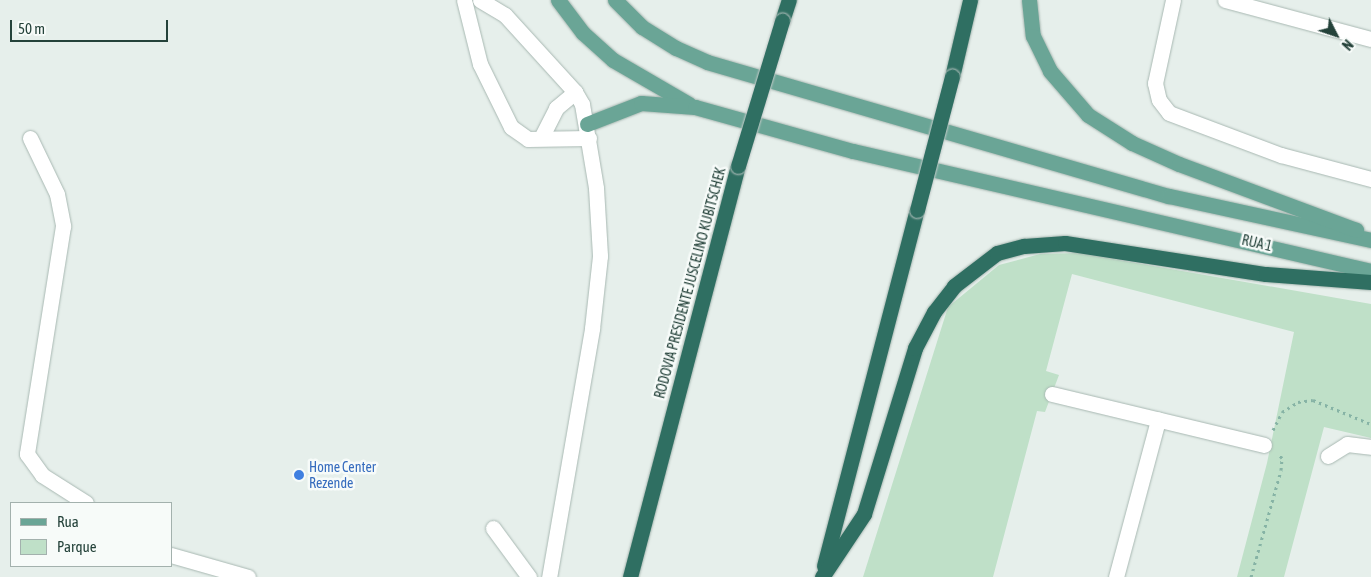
<!DOCTYPE html>
<style>
body{margin:0}
#map{position:relative;width:1371px;height:577px;overflow:hidden;background:#e6efeb;font-family:"Asap Condensed",sans-serif}
div>[style]{position:absolute}
.green>*{inset:0;background:#bfe0c8}
.path>*{height:3px;margin-top:-1.5px;transform-origin:0;background:repeating-linear-gradient(90deg,#86b3a5 0 2.5px,transparent 0 6.5px)}
.roads{filter:drop-shadow(0 0 1px #a8b8b2) drop-shadow(0 0 1px #a8b8b2)}
.minor>*{height:15px;margin:-7.5px;padding:0 7.5px;transform-origin:7.5px;border-radius:7.5px;background:#fff}
.major>*{height:15px;margin:-7.5px;padding:0 7.5px;transform-origin:7.5px;border-radius:7.5px;background:#6aa596}
.highway>*{height:15px;margin:-7.5px;padding:0 7.5px;transform-origin:7.5px;border-radius:7.5px;background:#2f6f62}
.bridges{filter:drop-shadow(0 0 1px #c2cac8) drop-shadow(0 0 1px #c2cac8)}
.highway-bridge>*{height:15px;margin:-7.5px;padding:0 7.5px;transform-origin:7.5px;border-radius:7.5px;background:#2f6f62}
.dots>*{width:14px;height:14px;translate:-50% -50%;box-sizing:border-box;border:2px solid #f7fbf9;border-radius:50%}
span{translate:-50% -50%;white-space:nowrap;text-align:center;line-height:1.15;-webkit-text-stroke:5px #f7fbf9;paint-order:stroke}
.street-label{font-size:14px;color:#24423a}
.shop-label{font-size:14px;color:#366cbe}
.left{translate:0 -50%;text-align:left}
.legend{position:absolute;left:10px;top:502px;width:162px;height:65px;box-sizing:border-box;background:#f7fbf9;border:1px solid #a3b1ad;margin:0;padding:6px 9px;list-style:none;font-size:15px;color:#24423a}
.legend li{display:flex;align-items:center;gap:10px;height:25px}
.legend b{width:25px;border:1px solid #a3b1ad}
.north{position:absolute;left:1311px;top:10px;width:50px;height:50px;-webkit-text-stroke:4px #f7fbf9;paint-order:stroke;rotate:131deg;font-size:14px;font-weight:700;line-height:20px;text-align:center;color:#24423a}
.north::after{content:'';display:block;margin:auto;width:18px;height:22px;background:#24423a;clip-path:polygon(50% 0,100% 100%,50% 72%,0 100%)}
.scale{position:absolute;left:10px;top:20px;width:158px;height:22px;box-sizing:border-box;border:2px solid #24423a;border-top:0;padding-left:6px;font-size:15px;line-height:18px;white-space:nowrap;color:#24423a;-webkit-text-stroke:4px #f7fbf9;paint-order:stroke}
</style>
<div id="map">
<div class="green">
<i style="clip-path:polygon(1079px 253px,1371px 304px,1371px 438px,1324px 427px,1284px 577px,1237px 577px,1267px 463px,1294px 332px,1072px 274px,1046px 371px,1059px 375px,1045px 412px,1037px 411px,993px 577px,863px 577px,948px 307px,999px 265px,1040px 254px)"></i>
</div>
<div class="path">
<i style="left:1273px;top:430px;width:20px;rotate:-63deg"></i>
<i style="left:1282px;top:412px;width:19px;rotate:-32deg"></i>
<i style="left:1298px;top:402px;width:15px;rotate:-8deg"></i>
<i style="left:1313px;top:400px;width:63px;rotate:22.5deg"></i>
<i style="left:1251px;top:577px;width:111px;rotate:-74.3deg"></i>
<i style="left:1281px;top:470px;width:12px;rotate:-85deg"></i>
<i style="left:1282px;top:458px;width:6px;rotate:-129deg"></i>
</div>
<div class="roads">
<div class="minor">
<i style="left:464px;top:0;width:66px;rotate:76deg"></i>
<i style="left:480px;top:64px;width:70px;rotate:63.8deg"></i>
<i style="left:511px;top:127px;width:21px;rotate:35deg"></i>
<i style="left:528px;top:139px;width:61px;rotate:-0.9deg"></i>
<i style="left:480px;top:0;width:29px;rotate:31deg"></i>
<i style="left:505px;top:15px;width:104px;rotate:47.7deg"></i>
<i style="left:575px;top:92px;width:14px;rotate:60deg"></i>
<i style="left:582px;top:104px;width:85px;rotate:80.5deg"></i>
<i style="left:596px;top:188px;width:68px;rotate:86.6deg"></i>
<i style="left:600px;top:256px;width:73px;rotate:96.3deg"></i>
<i style="left:592px;top:329px;width:252px;rotate:99.8deg"></i>
<i style="left:1173px;top:0;width:85px;rotate:102.2deg"></i>
<i style="left:1155px;top:83px;width:17px;rotate:77deg"></i>
<i style="left:1159px;top:100px;width:16px;rotate:52deg"></i>
<i style="left:1169px;top:113px;width:120px;rotate:20.6deg"></i>
<i style="left:1281px;top:155px;width:93px;rotate:14.9deg"></i>
<i style="left:1225px;top:0;width:151px;rotate:15deg"></i>
<i style="left:30px;top:138px;width:62px;rotate:64.3deg"></i>
<i style="left:57px;top:194px;width:33px;rotate:79deg"></i>
<i style="left:63px;top:226px;width:231px;rotate:99deg"></i>
<i style="left:27px;top:454px;width:26px;rotate:54deg"></i>
<i style="left:42px;top:475px;width:52px;rotate:32.5deg"></i>
<i style="left:541px;top:138px;width:34px;rotate:-63deg"></i>
<i style="left:556px;top:108px;width:25px;rotate:-40deg"></i>
<i style="left:1052px;top:394px;width:218px;rotate:13.5deg"></i>
<i style="left:1328px;top:456px;width:22px;rotate:-32deg"></i>
<i style="left:1347px;top:444px;width:24px;rotate:7deg"></i>
<i style="left:493px;top:528px;width:61px;rotate:53.7deg"></i>
<i style="left:171px;top:555px;width:80px;rotate:15.9deg"></i>
<i style="left:1116px;top:577px;width:163px;rotate:-75deg"></i>
</div>
<div class="major">
<i style="left:558px;top:0;width:41px;rotate:52.9deg"></i>
<i style="left:583px;top:33px;width:40px;rotate:42deg"></i>
<i style="left:613px;top:60px;width:88px;rotate:30.1deg"></i>
<i style="left:615px;top:0;width:38px;rotate:45deg"></i>
<i style="left:642px;top:27px;width:40px;rotate:32deg"></i>
<i style="left:676px;top:48px;width:34px;rotate:24deg"></i>
<i style="left:707px;top:62px;width:481px;rotate:16.2deg"></i>
<i style="left:1169px;top:196px;width:207px;rotate:12.3deg"></i>
<i style="left:1029px;top:0;width:36px;rotate:84deg"></i>
<i style="left:1033px;top:36px;width:39px;rotate:64deg"></i>
<i style="left:1050px;top:71px;width:58px;rotate:49.2deg"></i>
<i style="left:1088px;top:115px;width:52px;rotate:32.5deg"></i>
<i style="left:1132px;top:143px;width:51px;rotate:24.1deg"></i>
<i style="left:1179px;top:164px;width:189px;rotate:20.4deg"></i>
<i style="left:587px;top:124px;width:58px;rotate:-21.3deg"></i>
<i style="left:641px;top:103px;width:54px;rotate:4.2deg"></i>
<i style="left:695px;top:107px;width:164px;rotate:15.6deg"></i>
<i style="left:853px;top:151px;width:532px;rotate:13.04deg"></i>
</div>
<div class="highway">
<i style="left:782px;top:21px;width:22px;rotate:-72deg"></i>
<i style="left:952px;top:77px;width:79px;rotate:-76.8deg"></i>
<i style="left:824px;top:566px;width:368px;rotate:-75.4deg"></i>
<i style="left:630px;top:577px;width:425px;rotate:-75.3deg"></i>
<i style="left:822px;top:577px;width:76px;rotate:-56.3deg"></i>
<i style="left:864px;top:514px;width:174px;rotate:-72.9deg"></i>
<i style="left:915px;top:348px;width:41px;rotate:-62.2deg"></i>
<i style="left:934px;top:312px;width:33px;rotate:-52deg"></i>
<i style="left:954px;top:286px;width:54px;rotate:-37.5deg"></i>
<i style="left:997px;top:253px;width:28px;rotate:-15deg"></i>
<i style="left:1024px;top:246px;width:41px;rotate:-4.2deg"></i>
<i style="left:1065px;top:243px;width:203px;rotate:8.8deg"></i>
<i style="left:1266px;top:274px;width:105px;rotate:4.4deg"></i>
</div>
</div>
<div class="bridges">
<div class="highway-bridge">
<i style="left:738px;top:166px;width:152px;rotate:-73.1deg"></i>
<i style="left:917px;top:210px;width:138px;rotate:-75.3deg"></i>
</div>
</div>
<div class="dots">
<i style="left:299px;top:475px;background:#3f7fe0"></i>
</div>
<div class="street-label">
<span style="left:1257px;top:243px;rotate:13deg">RUA 1</span>
<span style="left:690px;top:283px;rotate:-75deg">RODOVIA PRESIDENTE JUSCELINO KUBITSCHEK</span>
</div>
<div class="shop-label">
<span class="left" style="left:309px;top:475px">Home Center<br>Rezende</span>
</div>
<ul class="legend">
<li><b style="height:6px;background:#6aa596"></b>Rua</li>
<li><b style="height:14px;background:#bfe0c8"></b>Parque</li>
</ul>
<div class="north">N</div>
<div class="scale">50 m</div>
</div>
